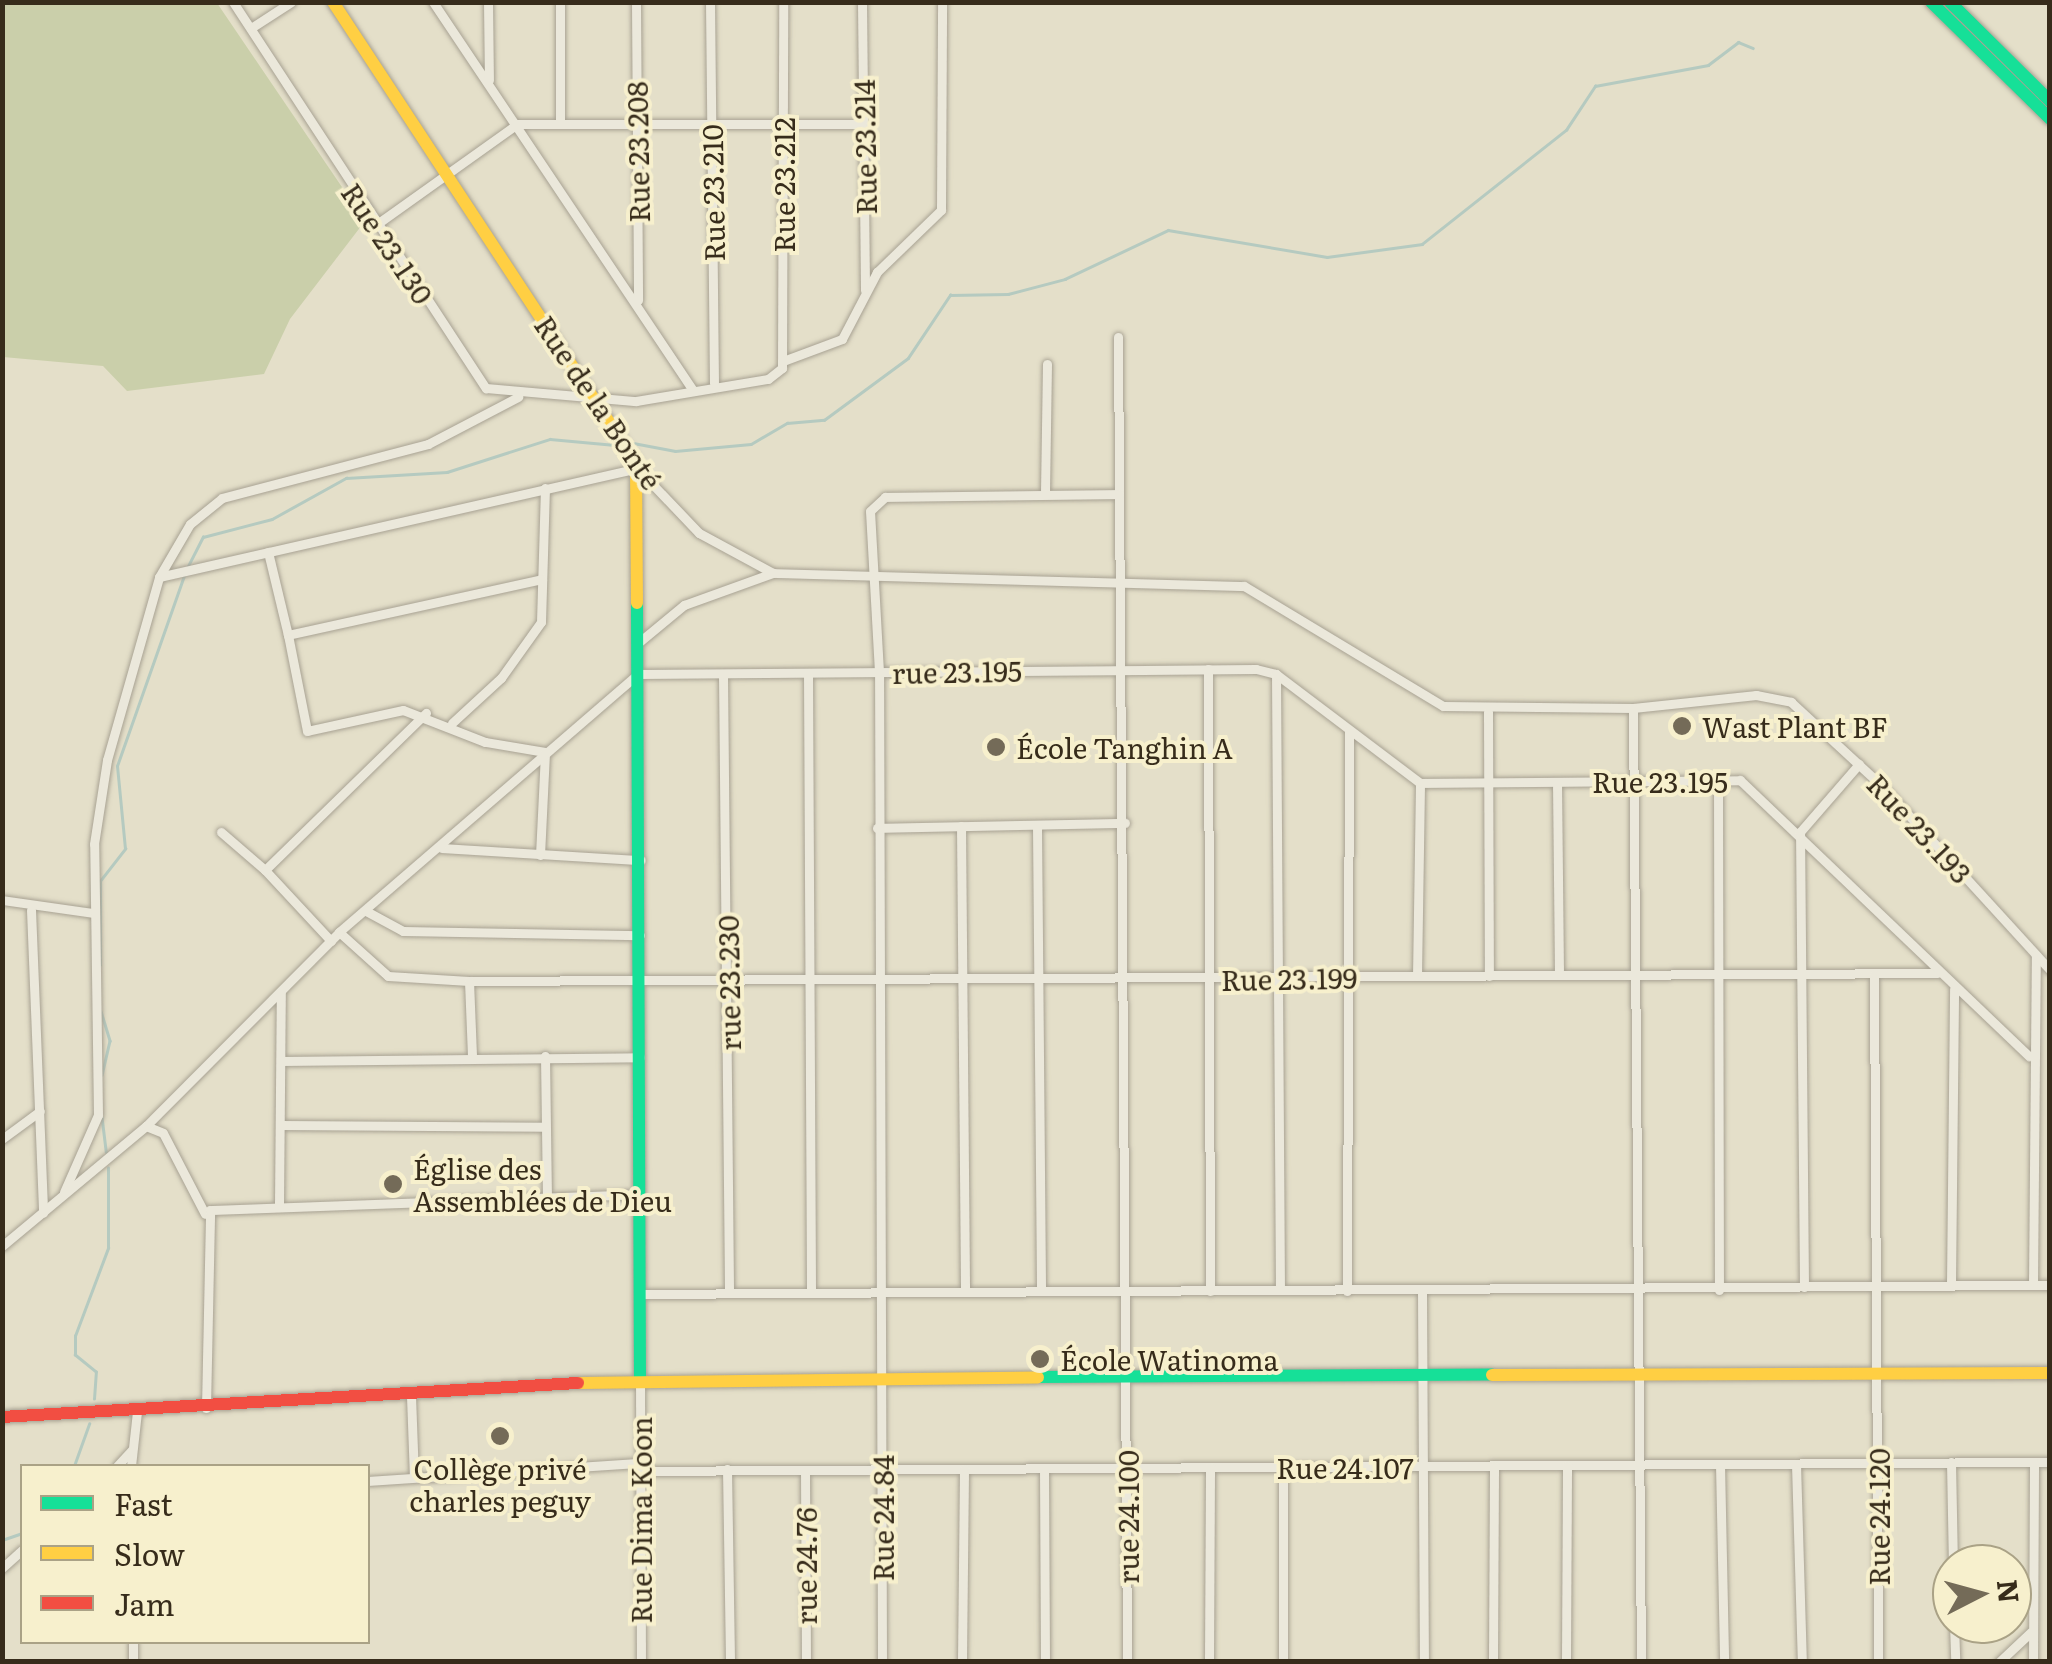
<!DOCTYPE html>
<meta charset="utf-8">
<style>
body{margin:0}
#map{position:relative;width:2052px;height:1664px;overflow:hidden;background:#e4dfc9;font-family:Literata,serif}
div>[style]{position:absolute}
.cemetery>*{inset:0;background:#cacfaa}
.stream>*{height:2.5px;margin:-1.25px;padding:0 1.25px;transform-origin:1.25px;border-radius:1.25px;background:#b5cac0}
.roads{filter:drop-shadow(0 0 2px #a8a293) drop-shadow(0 0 2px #a8a293)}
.street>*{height:9px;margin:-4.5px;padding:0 4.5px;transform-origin:4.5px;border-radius:4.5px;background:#ebe8db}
.fast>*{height:12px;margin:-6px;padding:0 6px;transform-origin:6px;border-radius:6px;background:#16e098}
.slow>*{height:12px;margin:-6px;padding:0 6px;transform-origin:6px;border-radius:6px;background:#ffcf43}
.jam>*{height:12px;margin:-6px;padding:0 6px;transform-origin:6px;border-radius:6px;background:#f24e42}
.dots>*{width:28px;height:28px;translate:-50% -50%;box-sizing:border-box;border:5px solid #f7f0cd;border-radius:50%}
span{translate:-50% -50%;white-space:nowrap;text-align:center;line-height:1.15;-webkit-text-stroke:8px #f7f0cd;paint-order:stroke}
.street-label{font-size:28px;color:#372c1b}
.poi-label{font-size:28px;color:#372c1b}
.left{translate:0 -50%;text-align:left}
.frame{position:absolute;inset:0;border:5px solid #372c1b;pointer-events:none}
.legend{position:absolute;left:20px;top:1464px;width:350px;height:180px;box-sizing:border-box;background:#f7f0cd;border:2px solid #aaa286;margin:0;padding:12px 18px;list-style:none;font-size:30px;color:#372c1b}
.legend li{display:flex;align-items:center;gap:20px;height:50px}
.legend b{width:50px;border:2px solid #aaa286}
.north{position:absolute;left:1932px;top:1544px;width:100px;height:100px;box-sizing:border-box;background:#f7f0cd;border:2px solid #aaa286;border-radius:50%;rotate:84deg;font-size:28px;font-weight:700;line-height:40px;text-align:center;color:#372c1b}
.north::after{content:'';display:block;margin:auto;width:35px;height:45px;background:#746b58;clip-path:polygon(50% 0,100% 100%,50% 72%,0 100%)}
</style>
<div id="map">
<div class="cemetery">
<i style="clip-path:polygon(3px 2px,217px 3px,365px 221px,290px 319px,264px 374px,127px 391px,103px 366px,3px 357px)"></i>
</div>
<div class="stream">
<i style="left:628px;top:442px;width:48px;rotate:10.8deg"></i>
<i style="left:675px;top:451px;width:76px;rotate:-5.3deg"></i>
<i style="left:751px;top:444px;width:42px;rotate:-30.3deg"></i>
<i style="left:787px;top:423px;width:37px;rotate:-5deg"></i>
<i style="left:824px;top:420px;width:104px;rotate:-36.4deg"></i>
<i style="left:908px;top:358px;width:76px;rotate:-56.3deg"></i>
<i style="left:950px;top:295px;width:58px;rotate:-1deg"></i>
<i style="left:1008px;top:294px;width:59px;rotate:-14.7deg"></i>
<i style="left:1065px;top:279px;width:114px;rotate:-25.4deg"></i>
<i style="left:1168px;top:230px;width:161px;rotate:9.6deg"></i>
<i style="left:1327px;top:257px;width:96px;rotate:-7.8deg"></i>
<i style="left:1422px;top:244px;width:184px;rotate:-38.4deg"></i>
<i style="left:1566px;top:130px;width:53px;rotate:-56.6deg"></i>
<i style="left:1595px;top:86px;width:115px;rotate:-10.5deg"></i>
<i style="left:1708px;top:65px;width:38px;rotate:-37deg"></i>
<i style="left:1738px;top:42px;width:16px;rotate:22deg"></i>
<i style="left:187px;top:568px;width:35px;rotate:-63deg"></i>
<i style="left:203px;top:537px;width:71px;rotate:-14.6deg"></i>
<i style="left:272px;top:519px;width:85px;rotate:-29deg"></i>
<i style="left:346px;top:478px;width:101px;rotate:-3.4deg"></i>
<i style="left:447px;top:472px;width:108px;rotate:-17.8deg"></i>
<i style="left:550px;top:439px;width:65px;rotate:5.3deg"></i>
<i style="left:100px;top:965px;width:84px;rotate:-90deg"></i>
<i style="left:100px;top:881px;width:41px;rotate:-52deg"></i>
<i style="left:125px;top:849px;width:83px;rotate:-95.5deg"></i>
<i style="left:117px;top:766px;width:201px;rotate:-70.6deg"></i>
<i style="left:101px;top:1011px;width:31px;rotate:73deg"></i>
<i style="left:110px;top:1041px;width:35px;rotate:103deg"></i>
<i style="left:102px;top:1117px;width:35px;rotate:83deg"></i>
<i style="left:94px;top:1399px;width:27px;rotate:-86deg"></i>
<i style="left:96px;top:1372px;width:27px;rotate:-141deg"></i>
<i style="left:75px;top:1355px;width:19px;rotate:-90deg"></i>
<i style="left:75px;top:1336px;width:94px;rotate:-69.4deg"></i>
<i style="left:108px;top:1248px;width:80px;rotate:-90deg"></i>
<i style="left:74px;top:1466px;width:45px;rotate:-70.3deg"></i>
<i style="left:2px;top:1540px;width:21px;rotate:-19deg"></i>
</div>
<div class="roads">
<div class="street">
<i style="left:233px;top:2px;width:462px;rotate:56.8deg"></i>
<i style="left:486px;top:388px;width:151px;rotate:5deg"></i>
<i style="left:636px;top:401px;width:134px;rotate:-9.5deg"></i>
<i style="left:768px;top:379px;width:18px;rotate:-38deg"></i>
<i style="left:782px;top:368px;width:366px;rotate:-89.8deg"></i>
<i style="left:433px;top:2px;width:466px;rotate:56.2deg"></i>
<i style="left:488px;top:2px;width:78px;rotate:89.3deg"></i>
<i style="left:560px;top:2px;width:121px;rotate:90deg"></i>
<i style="left:636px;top:2px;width:298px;rotate:89.6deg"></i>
<i style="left:710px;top:2px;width:381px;rotate:89.4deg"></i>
<i style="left:862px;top:2px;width:288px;rotate:89.4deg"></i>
<i style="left:251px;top:28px;width:48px;rotate:-33deg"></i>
<i style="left:377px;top:224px;width:172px;rotate:-35.5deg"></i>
<i style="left:517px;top:124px;width:347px"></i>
<i style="left:1118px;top:337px;width:1325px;rotate:89.61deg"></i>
<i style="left:783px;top:361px;width:63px;rotate:-20.4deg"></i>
<i style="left:842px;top:339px;width:76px;rotate:-62.4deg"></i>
<i style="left:877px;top:272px;width:89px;rotate:-44.1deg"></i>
<i style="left:941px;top:210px;width:208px;rotate:-89.7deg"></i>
<i style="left:1045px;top:492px;width:128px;rotate:-89.1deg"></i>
<i style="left:268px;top:552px;width:85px;rotate:76.5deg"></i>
<i style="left:159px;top:577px;width:490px;rotate:-12.8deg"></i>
<i style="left:637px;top:468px;width:90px;rotate:46.4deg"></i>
<i style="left:699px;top:533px;width:84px;rotate:28.4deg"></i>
<i style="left:773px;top:573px;width:471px;rotate:1.6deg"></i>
<i style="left:1244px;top:586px;width:232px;rotate:31.1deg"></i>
<i style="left:1443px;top:706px;width:190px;rotate:0.6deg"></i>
<i style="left:1633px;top:708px;width:124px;rotate:-6deg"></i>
<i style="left:1756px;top:695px;width:36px;rotate:11deg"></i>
<i style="left:1791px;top:702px;width:125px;rotate:42.7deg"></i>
<i style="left:1883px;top:787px;width:248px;rotate:47.6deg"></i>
<i style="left:638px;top:643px;width:60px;rotate:-39.6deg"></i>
<i style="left:684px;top:605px;width:95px;rotate:-19.8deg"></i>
<i style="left:1208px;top:669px;width:622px;rotate:89.82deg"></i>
<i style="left:808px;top:673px;width:619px;rotate:89.72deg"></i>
<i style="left:723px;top:674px;width:619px;rotate:89.44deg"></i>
<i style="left:1276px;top:674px;width:616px;rotate:89.63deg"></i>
<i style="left:1633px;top:708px;width:954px;rotate:89.52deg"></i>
<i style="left:1488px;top:712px;width:264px;rotate:89.8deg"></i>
<i style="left:452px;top:723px;width:67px;rotate:-42.6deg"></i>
<i style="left:501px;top:678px;width:69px;rotate:-54.5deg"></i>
<i style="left:541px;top:622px;width:134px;rotate:-88.3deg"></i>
<i style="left:1718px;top:781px;width:509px;rotate:89.89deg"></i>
<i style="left:1557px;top:782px;width:193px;rotate:89.4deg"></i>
<i style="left:961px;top:826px;width:465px;rotate:89.5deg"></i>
<i style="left:1037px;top:826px;width:465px;rotate:89.5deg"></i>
<i style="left:877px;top:828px;width:248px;rotate:-1.2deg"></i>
<i style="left:221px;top:832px;width:58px;rotate:40.8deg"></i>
<i style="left:442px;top:848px;width:199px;rotate:3.5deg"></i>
<i style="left:540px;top:855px;width:103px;rotate:-87.2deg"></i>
<i style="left:545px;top:752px;width:61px;rotate:-170.5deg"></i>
<i style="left:485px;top:742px;width:88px;rotate:-158.7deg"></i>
<i style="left:403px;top:710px;width:98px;rotate:167.7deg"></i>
<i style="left:307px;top:731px;width:98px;rotate:-101.2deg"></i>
<i style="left:288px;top:635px;width:260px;rotate:-12.4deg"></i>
<i style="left:2px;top:900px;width:92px;rotate:8.1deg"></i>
<i style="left:31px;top:910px;width:303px;rotate:87.7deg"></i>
<i style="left:366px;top:911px;width:42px;rotate:28.4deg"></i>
<i style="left:403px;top:931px;width:237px;rotate:1deg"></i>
<i style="left:339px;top:932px;width:66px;rotate:41.9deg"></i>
<i style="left:388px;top:976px;width:81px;rotate:3.5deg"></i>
<i style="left:469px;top:981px;width:1468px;rotate:-0.31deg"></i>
<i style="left:331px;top:941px;width:97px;rotate:-132.9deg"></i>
<i style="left:265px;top:870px;width:225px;rotate:-44.3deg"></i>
<i style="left:1874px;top:975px;width:687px;rotate:89.67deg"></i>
<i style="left:1417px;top:976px;width:193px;rotate:-89.1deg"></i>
<i style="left:469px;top:981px;width:74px;rotate:87.7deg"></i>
<i style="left:545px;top:1056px;width:140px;rotate:89.2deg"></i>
<i style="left:285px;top:1061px;width:355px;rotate:-0.6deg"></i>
<i style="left:280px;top:1125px;width:265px;rotate:0.4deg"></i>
<i style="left:146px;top:1126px;width:18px;rotate:22deg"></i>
<i style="left:163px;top:1133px;width:91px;rotate:62.6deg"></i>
<i style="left:2px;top:1139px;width:47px;rotate:-36.4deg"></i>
<i style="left:64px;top:1192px;width:84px;rotate:-66.2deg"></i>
<i style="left:98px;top:1115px;width:271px;rotate:-90.8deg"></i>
<i style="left:94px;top:844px;width:85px;rotate:-81.2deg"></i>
<i style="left:107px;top:760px;width:190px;rotate:-74.1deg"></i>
<i style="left:159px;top:577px;width:61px;rotate:-59.7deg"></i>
<i style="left:190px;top:524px;width:41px;rotate:-39.1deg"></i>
<i style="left:222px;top:498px;width:213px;rotate:-14.7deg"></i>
<i style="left:428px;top:444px;width:102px;rotate:-27.6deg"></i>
<i style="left:279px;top:1204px;width:211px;rotate:-89.5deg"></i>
<i style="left:2px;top:1246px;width:187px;rotate:-39.8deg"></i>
<i style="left:146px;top:1126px;width:274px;rotate:-45.1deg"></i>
<i style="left:339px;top:932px;width:395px;rotate:-40.8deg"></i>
<i style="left:638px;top:674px;width:618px;rotate:-0.46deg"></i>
<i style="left:1256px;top:669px;width:21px;rotate:14deg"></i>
<i style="left:1276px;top:674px;width:181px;rotate:37.1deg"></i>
<i style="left:1420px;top:783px;width:320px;rotate:-0.5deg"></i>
<i style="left:1740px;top:780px;width:400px;rotate:43.7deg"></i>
<i style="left:1951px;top:1284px;width:295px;rotate:-89.4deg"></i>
<i style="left:2033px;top:1285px;width:330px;rotate:-89.5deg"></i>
<i style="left:1804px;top:1287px;width:455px;rotate:-90.5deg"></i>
<i style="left:1800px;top:832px;width:90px;rotate:-49.1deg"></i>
<i style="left:1347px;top:1291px;width:561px;rotate:-89.8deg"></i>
<i style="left:1422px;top:1292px;width:370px;rotate:89.7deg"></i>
<i style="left:640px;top:1294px;width:1410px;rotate:-0.37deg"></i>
<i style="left:640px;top:1379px;width:283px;rotate:89.8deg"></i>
<i style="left:411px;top:1396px;width:81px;rotate:87.9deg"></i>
<i style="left:206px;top:1408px;width:198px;rotate:-88.8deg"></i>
<i style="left:210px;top:1210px;width:429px;rotate:-2.1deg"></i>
<i style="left:1951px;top:1462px;width:102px;rotate:88.9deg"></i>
<i style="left:1720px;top:1464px;width:198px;rotate:88.8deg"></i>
<i style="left:1796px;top:1464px;width:198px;rotate:88.3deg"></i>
<i style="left:117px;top:1466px;width:22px;rotate:-47deg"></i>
<i style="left:131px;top:1466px;width:54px;rotate:-83.7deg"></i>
<i style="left:1283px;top:1468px;width:194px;rotate:90deg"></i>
<i style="left:727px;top:1469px;width:193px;rotate:89.1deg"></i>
<i style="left:805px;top:1470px;width:192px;rotate:89.7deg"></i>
<i style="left:1044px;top:1470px;width:192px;rotate:89.7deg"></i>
<i style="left:640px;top:1471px;width:1410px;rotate:-0.37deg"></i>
<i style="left:368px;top:1481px;width:273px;rotate:-3.8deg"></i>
<i style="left:2px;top:1568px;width:27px;rotate:-42deg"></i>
<i style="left:1954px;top:1624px;width:38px;rotate:88deg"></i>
<i style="left:133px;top:1642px;width:20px;rotate:90deg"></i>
<i style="left:882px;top:1662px;width:990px;rotate:-90.17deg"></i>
<i style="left:879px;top:672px;width:161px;rotate:-93.2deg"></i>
<i style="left:870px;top:511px;width:21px;rotate:-43deg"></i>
<i style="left:885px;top:497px;width:234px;rotate:-0.7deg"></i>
<i style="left:962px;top:1662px;width:193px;rotate:-89.4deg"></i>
<i style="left:1209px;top:1662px;width:195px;rotate:-89.7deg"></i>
<i style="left:1493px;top:1662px;width:196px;rotate:-89.7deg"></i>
<i style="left:1566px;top:1662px;width:196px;rotate:-89.7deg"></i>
<i style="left:1999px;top:1662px;width:44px;rotate:-43.2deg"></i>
<i style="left:2033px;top:1662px;width:199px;rotate:-89.7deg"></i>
</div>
<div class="fast">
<i style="left:1931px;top:2px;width:167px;rotate:44.5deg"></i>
<i style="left:1950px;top:2px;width:141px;rotate:44.7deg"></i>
<i style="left:637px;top:603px;width:776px;rotate:89.78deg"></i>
<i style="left:1038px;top:1377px;width:454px;rotate:-0.3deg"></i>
</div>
<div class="slow">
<i style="left:333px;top:2px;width:552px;rotate:56.68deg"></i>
<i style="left:636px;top:463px;width:140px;rotate:89.6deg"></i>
<i style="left:1492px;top:1375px;width:558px;rotate:-0.21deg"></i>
<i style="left:578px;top:1383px;width:460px;rotate:-0.7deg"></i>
</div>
<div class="jam">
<i style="left:2px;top:1417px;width:577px;rotate:-3.38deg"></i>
</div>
</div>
<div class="dots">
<i style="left:1682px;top:726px;background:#746b58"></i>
<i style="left:996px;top:747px;background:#746b58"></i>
<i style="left:393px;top:1184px;background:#746b58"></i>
<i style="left:1040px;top:1359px;background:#746b58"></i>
<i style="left:500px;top:1436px;background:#746b58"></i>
</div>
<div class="street-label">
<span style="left:864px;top:147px;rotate:-91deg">Rue 23.214</span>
<span style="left:637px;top:152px;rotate:-91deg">Rue 23.208</span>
<span style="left:783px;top:185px;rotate:-90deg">Rue 23.212</span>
<span style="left:712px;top:193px;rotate:-91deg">Rue 23.210</span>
<span style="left:388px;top:243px;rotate:56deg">Rue 23.130</span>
<span style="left:599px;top:402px;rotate:56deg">Rue de la Bonté</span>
<span style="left:957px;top:671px;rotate:-1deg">rue 23.195</span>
<span style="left:1660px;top:781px">Rue 23.195</span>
<span style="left:1920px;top:828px;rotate:47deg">Rue 23.193</span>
<span style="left:1289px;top:978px;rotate:-1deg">Rue 23.199</span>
<span style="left:728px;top:983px;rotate:-91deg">rue 23.230</span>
<span style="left:1345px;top:1467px">Rue 24.107</span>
<span style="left:1127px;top:1517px;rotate:-90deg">rue 24.100</span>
<span style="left:1878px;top:1517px;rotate:-90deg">Rue 24.120</span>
<span style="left:882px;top:1518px;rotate:-90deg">Rue 24.84</span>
<span style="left:640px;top:1520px;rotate:-90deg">Rue Dima Koon</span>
<span style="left:805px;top:1566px;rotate:-90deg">rue 24.76</span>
</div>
<div class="poi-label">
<span class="left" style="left:1702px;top:726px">Wast Plant BF</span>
<span class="left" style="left:1016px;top:747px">École Tanghin A</span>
<span class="left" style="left:413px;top:1184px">Église des<br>Assemblées de Dieu</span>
<span class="left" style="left:1060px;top:1359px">École Watinoma</span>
<span style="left:500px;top:1484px">Collège privé<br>charles peguy</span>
</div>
<div class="frame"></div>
<ul class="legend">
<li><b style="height:12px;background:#16e098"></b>Fast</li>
<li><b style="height:12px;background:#ffcf43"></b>Slow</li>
<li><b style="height:12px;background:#f24e42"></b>Jam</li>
</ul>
<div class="north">N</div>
</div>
